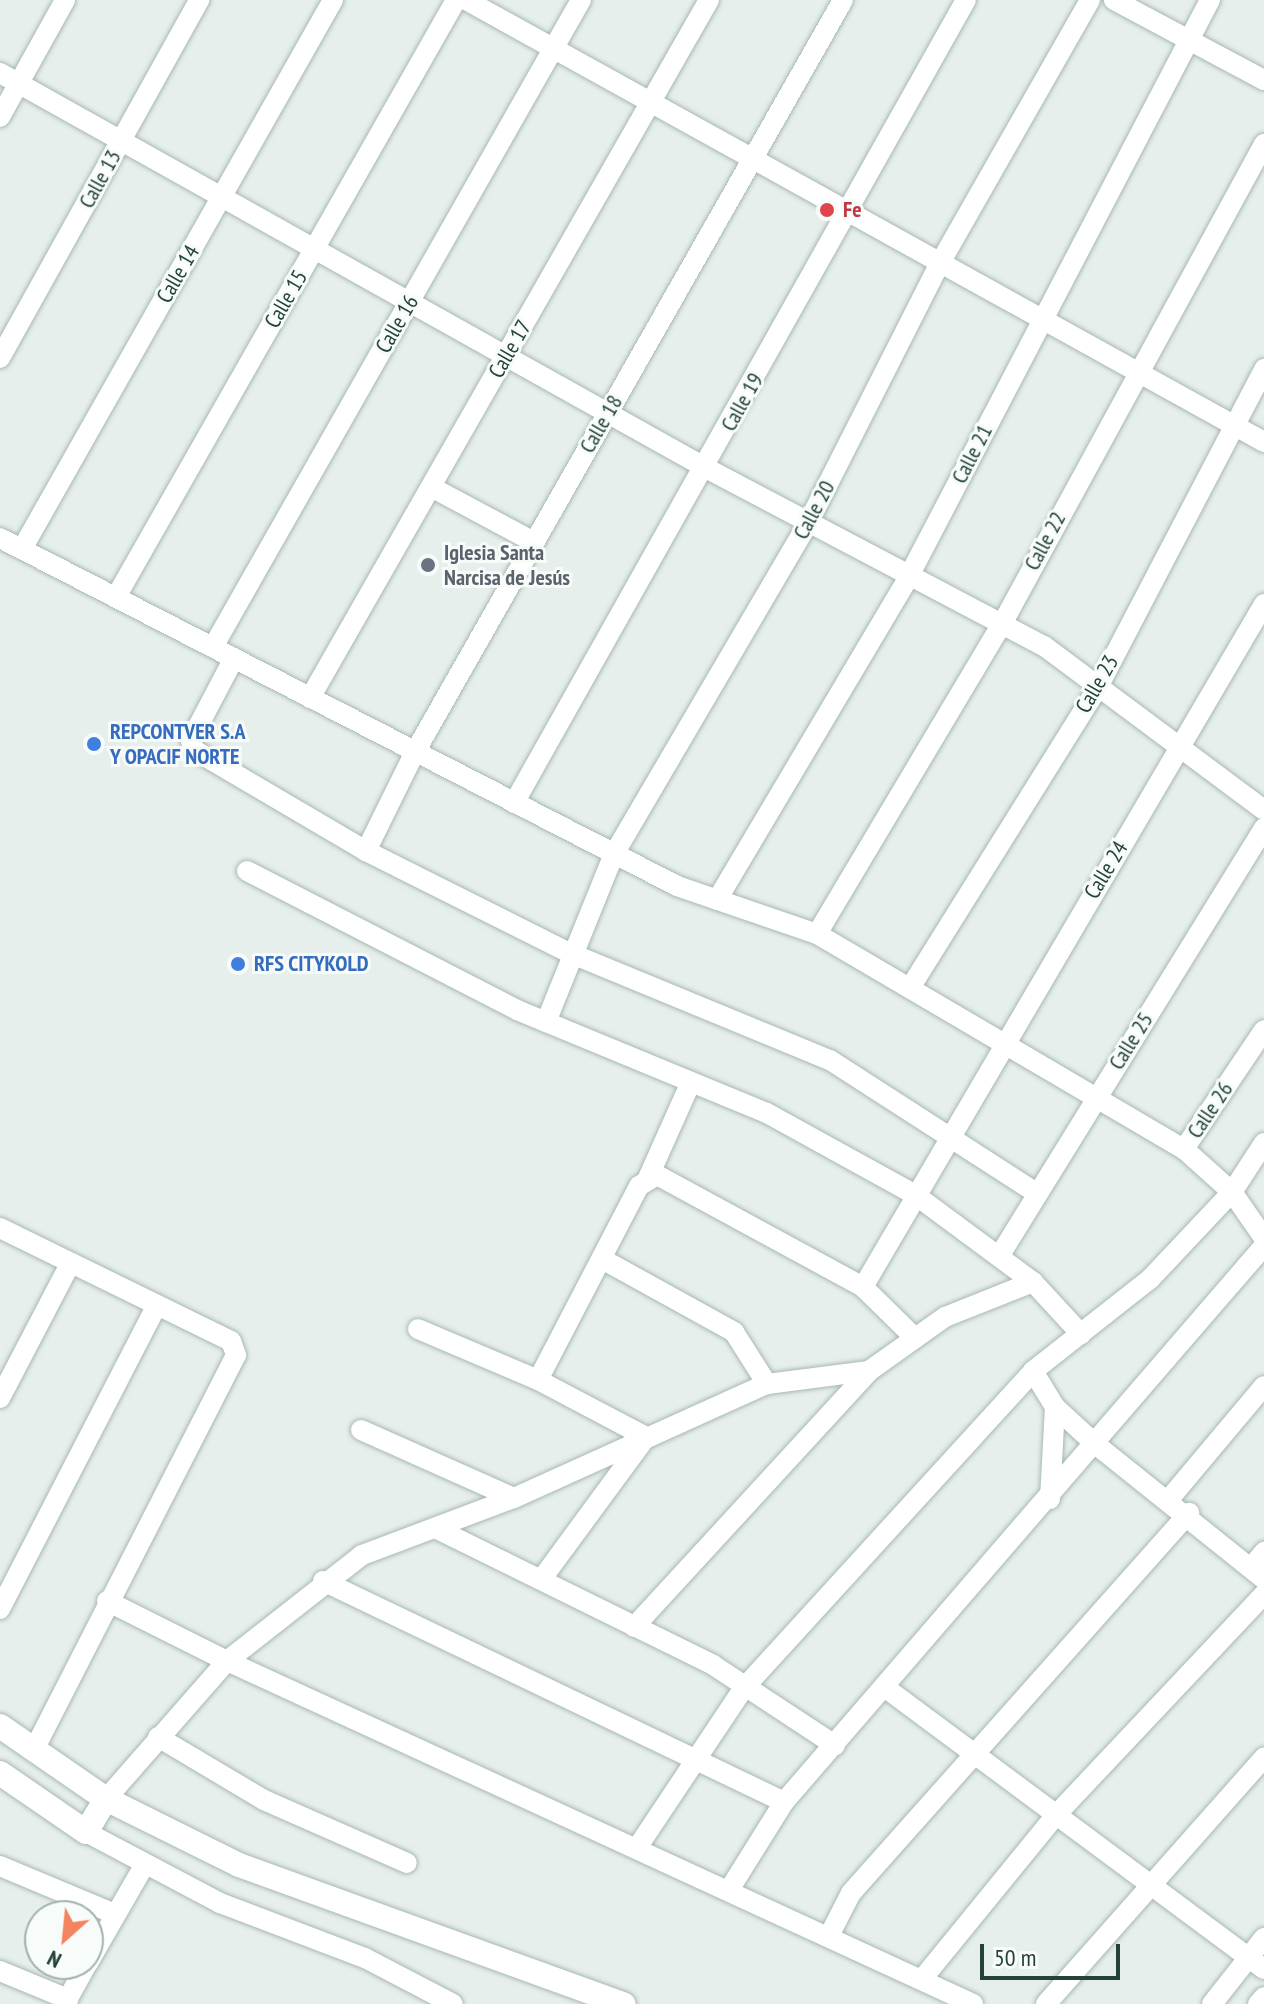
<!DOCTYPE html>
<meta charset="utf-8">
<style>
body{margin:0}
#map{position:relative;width:1264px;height:2004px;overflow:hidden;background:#e6efeb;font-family:"PT Sans Narrow",sans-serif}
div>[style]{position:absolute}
.roads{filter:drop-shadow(0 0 2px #a8b8b2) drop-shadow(0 0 2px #a8b8b2)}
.street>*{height:20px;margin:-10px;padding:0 10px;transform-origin:10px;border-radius:10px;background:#fff}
.secondary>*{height:24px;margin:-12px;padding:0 12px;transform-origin:12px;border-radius:12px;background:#fff}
.dots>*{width:22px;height:22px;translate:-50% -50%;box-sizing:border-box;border:4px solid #f7fbf9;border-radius:50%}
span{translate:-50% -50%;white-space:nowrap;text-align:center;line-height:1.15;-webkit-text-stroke:6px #f7fbf9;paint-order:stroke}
.street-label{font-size:22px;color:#24423a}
.health-label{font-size:22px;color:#be3a42;font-weight:700}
.left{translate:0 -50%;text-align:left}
.worship-label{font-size:22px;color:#5b616d;font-weight:700}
.shop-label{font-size:22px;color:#366cbe;font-weight:700}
.north{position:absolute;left:24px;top:1900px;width:80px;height:80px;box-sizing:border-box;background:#f7fbf9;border:2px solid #a3b1ad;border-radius:50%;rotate:207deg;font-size:22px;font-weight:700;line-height:32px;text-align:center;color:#24423a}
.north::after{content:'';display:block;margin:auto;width:28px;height:36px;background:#f4845f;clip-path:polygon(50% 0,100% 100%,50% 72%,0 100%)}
.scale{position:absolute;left:980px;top:1944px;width:140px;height:36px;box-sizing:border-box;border:4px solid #24423a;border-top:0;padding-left:10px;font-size:24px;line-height:28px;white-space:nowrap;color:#24423a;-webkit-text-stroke:6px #f7fbf9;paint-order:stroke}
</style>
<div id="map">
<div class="roads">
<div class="street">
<i style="left:466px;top:0;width:912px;rotate:28.98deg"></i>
<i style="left:1114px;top:0;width:170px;rotate:28.1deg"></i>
<i style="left:0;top:73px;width:809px;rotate:29.23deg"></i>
<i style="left:706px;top:468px;width:382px;rotate:27.8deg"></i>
<i style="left:1044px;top:646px;width:274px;rotate:36.7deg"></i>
<i style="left:0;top:117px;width:134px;rotate:-60.9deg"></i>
<i style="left:0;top:358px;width:410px;rotate:-60.9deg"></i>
<i style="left:431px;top:487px;width:117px;rotate:28.1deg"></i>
<i style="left:0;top:538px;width:761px;rotate:27.2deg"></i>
<i style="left:677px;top:886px;width:148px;rotate:18.9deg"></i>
<i style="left:817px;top:934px;width:425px;rotate:30.4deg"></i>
<i style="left:1184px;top:1149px;width:64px;rotate:41.9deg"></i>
<i style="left:1232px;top:1192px;width:56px;rotate:55.2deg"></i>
<i style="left:22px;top:549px;width:631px;rotate:-60.47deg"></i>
<i style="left:116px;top:597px;width:687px;rotate:-60.34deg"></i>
<i style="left:213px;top:647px;width:744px;rotate:-60.37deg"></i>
<i style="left:234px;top:658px;width:93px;rotate:117.7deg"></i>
<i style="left:191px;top:740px;width:10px;rotate:73deg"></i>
<i style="left:194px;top:750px;width:199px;rotate:30.4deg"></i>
<i style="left:366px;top:851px;width:228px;rotate:26.6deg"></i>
<i style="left:570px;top:953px;width:281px;rotate:22.4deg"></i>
<i style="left:830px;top:1060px;width:245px;rotate:32.8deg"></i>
<i style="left:310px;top:698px;width:804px;rotate:-60.25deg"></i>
<i style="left:514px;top:803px;width:921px;rotate:-60.63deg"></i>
<i style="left:366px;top:851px;width:110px;rotate:-63.7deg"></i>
<i style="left:415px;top:752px;width:865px;rotate:-60.35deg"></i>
<i style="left:247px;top:871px;width:304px;rotate:27.2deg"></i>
<i style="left:517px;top:1010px;width:270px;rotate:22.4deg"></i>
<i style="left:767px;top:1113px;width:168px;rotate:28.9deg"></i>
<i style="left:914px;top:1194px;width:148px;rotate:36.5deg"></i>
<i style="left:1033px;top:1282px;width:71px;rotate:47.3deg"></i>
<i style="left:717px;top:900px;width:377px;rotate:-59.3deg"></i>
<i style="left:909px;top:576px;width:650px;rotate:-62.41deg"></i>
<i style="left:817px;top:934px;width:361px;rotate:-59.2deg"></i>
<i style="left:1002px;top:624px;width:547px;rotate:-61.37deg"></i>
<i style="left:910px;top:988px;width:355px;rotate:-58deg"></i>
<i style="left:1098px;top:687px;width:359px;rotate:-62.4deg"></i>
<i style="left:546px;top:1022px;width:181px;rotate:-68deg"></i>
<i style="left:614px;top:854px;width:384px;rotate:-59.6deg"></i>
<i style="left:808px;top:523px;width:292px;rotate:-63.1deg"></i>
<i style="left:940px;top:263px;width:303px;rotate:-60.3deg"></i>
<i style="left:1264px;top:1143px;width:59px;rotate:123.1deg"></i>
<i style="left:1232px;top:1192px;width:120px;rotate:133.3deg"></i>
<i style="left:1150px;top:1279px;width:149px;rotate:141.8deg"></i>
<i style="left:1033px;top:1371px;width:42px;rotate:58.6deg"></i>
<i style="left:1055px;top:1407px;width:53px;rotate:42.7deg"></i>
<i style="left:1094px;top:1443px;width:218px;rotate:38.7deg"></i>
<i style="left:1184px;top:1149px;width:143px;rotate:-56.1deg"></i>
<i style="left:648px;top:1178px;width:105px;rotate:-65.9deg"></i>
<i style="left:0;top:1228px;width:257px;rotate:26.1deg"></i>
<i style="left:231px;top:1341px;width:15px;rotate:70deg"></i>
<i style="left:236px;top:1355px;width:443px;rotate:117.1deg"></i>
<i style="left:1000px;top:1255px;width:502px;rotate:-58.27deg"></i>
<i style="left:602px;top:1259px;width:151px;rotate:28.9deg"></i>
<i style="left:734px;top:1332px;width:62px;rotate:57.6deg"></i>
<i style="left:863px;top:1287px;width:792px;rotate:-59.58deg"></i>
<i style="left:418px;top:1329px;width:130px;rotate:23deg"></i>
<i style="left:538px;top:1380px;width:122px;rotate:27.8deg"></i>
<i style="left:646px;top:1437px;width:177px;rotate:126.3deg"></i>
<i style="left:538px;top:1380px;width:219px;rotate:-62.5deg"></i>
<i style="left:639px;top:1186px;width:21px;rotate:-31deg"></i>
<i style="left:657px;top:1175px;width:234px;rotate:28.5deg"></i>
<i style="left:863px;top:1287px;width:69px;rotate:44.4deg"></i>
<i style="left:0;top:1398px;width:149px;rotate:-62.4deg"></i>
<i style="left:361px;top:1430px;width:167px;rotate:24deg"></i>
<i style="left:1170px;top:1498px;width:146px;rotate:-50deg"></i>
<i style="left:1050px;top:1499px;width:92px;rotate:-86.9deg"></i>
<i style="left:435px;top:1528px;width:310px;rotate:26.2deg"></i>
<i style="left:713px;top:1665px;width:146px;rotate:33.3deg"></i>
<i style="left:1251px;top:1568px;width:21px;rotate:-51deg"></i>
<i style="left:323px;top:1581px;width:511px;rotate:25.61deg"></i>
<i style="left:107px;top:1601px;width:134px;rotate:26.6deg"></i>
<i style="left:227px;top:1661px;width:172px;rotate:-38.1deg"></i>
<i style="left:362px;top:1555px;width:162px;rotate:-20.6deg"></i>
<i style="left:514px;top:1498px;width:277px;rotate:-24.3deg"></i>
<i style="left:767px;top:1384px;width:103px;rotate:-7.3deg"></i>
<i style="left:0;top:1609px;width:342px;rotate:-62.7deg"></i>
<i style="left:634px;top:1627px;width:348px;rotate:-47.4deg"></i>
<i style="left:869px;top:1371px;width:93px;rotate:-35.4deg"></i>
<i style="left:945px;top:1317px;width:95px;rotate:-21.7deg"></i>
<i style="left:887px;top:1689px;width:470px;rotate:36.6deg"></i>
<i style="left:158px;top:1737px;width:123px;rotate:30.7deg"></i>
<i style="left:264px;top:1800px;width:156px;rotate:23.8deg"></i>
<i style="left:106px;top:1799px;width:184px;rotate:-48.8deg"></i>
<i style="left:227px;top:1661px;width:821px;rotate:24.69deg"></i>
<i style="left:86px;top:1832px;width:152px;rotate:27.9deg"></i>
<i style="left:220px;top:1903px;width:155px;rotate:20.8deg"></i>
<i style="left:365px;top:1958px;width:99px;rotate:27.6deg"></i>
<i style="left:637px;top:1848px;width:191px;rotate:-56.3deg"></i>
<i style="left:743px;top:1689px;width:430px;rotate:-47.6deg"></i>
<i style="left:0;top:1866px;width:125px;rotate:22.7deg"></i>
<i style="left:729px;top:1890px;width:104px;rotate:-58deg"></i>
<i style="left:784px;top:1802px;width:735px;rotate:-49.2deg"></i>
<i style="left:829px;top:1936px;width:48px;rotate:-62.9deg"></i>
<i style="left:851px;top:1893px;width:509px;rotate:-48.35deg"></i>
<i style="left:88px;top:1963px;width:114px;rotate:-60.1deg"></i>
<i style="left:0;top:1971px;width:74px;rotate:22.4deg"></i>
<i style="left:923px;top:1978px;width:209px;rotate:-50.8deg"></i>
<i style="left:1055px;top:1816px;width:305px;rotate:-46.7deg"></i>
<i style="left:65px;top:2004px;width:46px;rotate:-61.2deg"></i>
<i style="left:1046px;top:2004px;width:329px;rotate:-48.5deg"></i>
<i style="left:1212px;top:2004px;width:84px;rotate:-51.8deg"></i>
<i style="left:1258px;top:2004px;width:9px;rotate:-49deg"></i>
</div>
<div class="secondary">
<i style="left:0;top:1726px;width:129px;rotate:34.6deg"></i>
<i style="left:106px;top:1799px;width:148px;rotate:26.4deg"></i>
<i style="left:239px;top:1865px;width:409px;rotate:19.9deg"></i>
<i style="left:0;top:1773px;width:104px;rotate:34.5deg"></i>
<i style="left:86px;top:1832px;width:39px;rotate:-59deg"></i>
</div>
</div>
<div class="dots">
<i style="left:827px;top:210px;background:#e0444e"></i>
<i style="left:428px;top:565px;background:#6b7280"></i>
<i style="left:94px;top:744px;background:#3f7fe0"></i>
<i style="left:238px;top:964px;background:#3f7fe0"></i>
</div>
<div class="street-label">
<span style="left:100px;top:179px;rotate:-61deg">Calle 13</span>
<span style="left:178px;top:274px;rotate:-60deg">Calle 14</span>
<span style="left:286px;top:299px;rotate:-60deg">Calle 15</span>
<span style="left:397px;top:324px;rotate:-60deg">Calle 16</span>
<span style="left:510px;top:349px;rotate:-60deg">Calle 17</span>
<span style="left:742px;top:402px;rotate:-61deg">Calle 19</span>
<span style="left:601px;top:424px;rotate:-60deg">Calle 18</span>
<span style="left:972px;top:454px;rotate:-63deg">Calle 21</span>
<span style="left:814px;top:510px;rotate:-62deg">Calle 20</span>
<span style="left:1045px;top:541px;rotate:-62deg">Calle 22</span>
<span style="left:1097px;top:684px;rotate:-60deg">Calle 23</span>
<span style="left:1106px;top:870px;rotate:-59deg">Calle 24</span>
<span style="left:1131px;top:1041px;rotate:-58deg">Calle 25</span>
<span style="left:1210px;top:1110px;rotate:-56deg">Calle 26</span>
</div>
<div class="health-label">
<span class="left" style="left:843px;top:210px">Fe</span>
</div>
<div class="worship-label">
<span class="left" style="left:444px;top:565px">Iglesia Santa<br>Narcisa de Jesús</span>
</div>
<div class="shop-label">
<span class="left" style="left:110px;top:744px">REPCONTVER S.A<br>Y OPACIF NORTE</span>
<span class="left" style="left:254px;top:964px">RFS CITYKOLD</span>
</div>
<div class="north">N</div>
<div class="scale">50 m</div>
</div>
